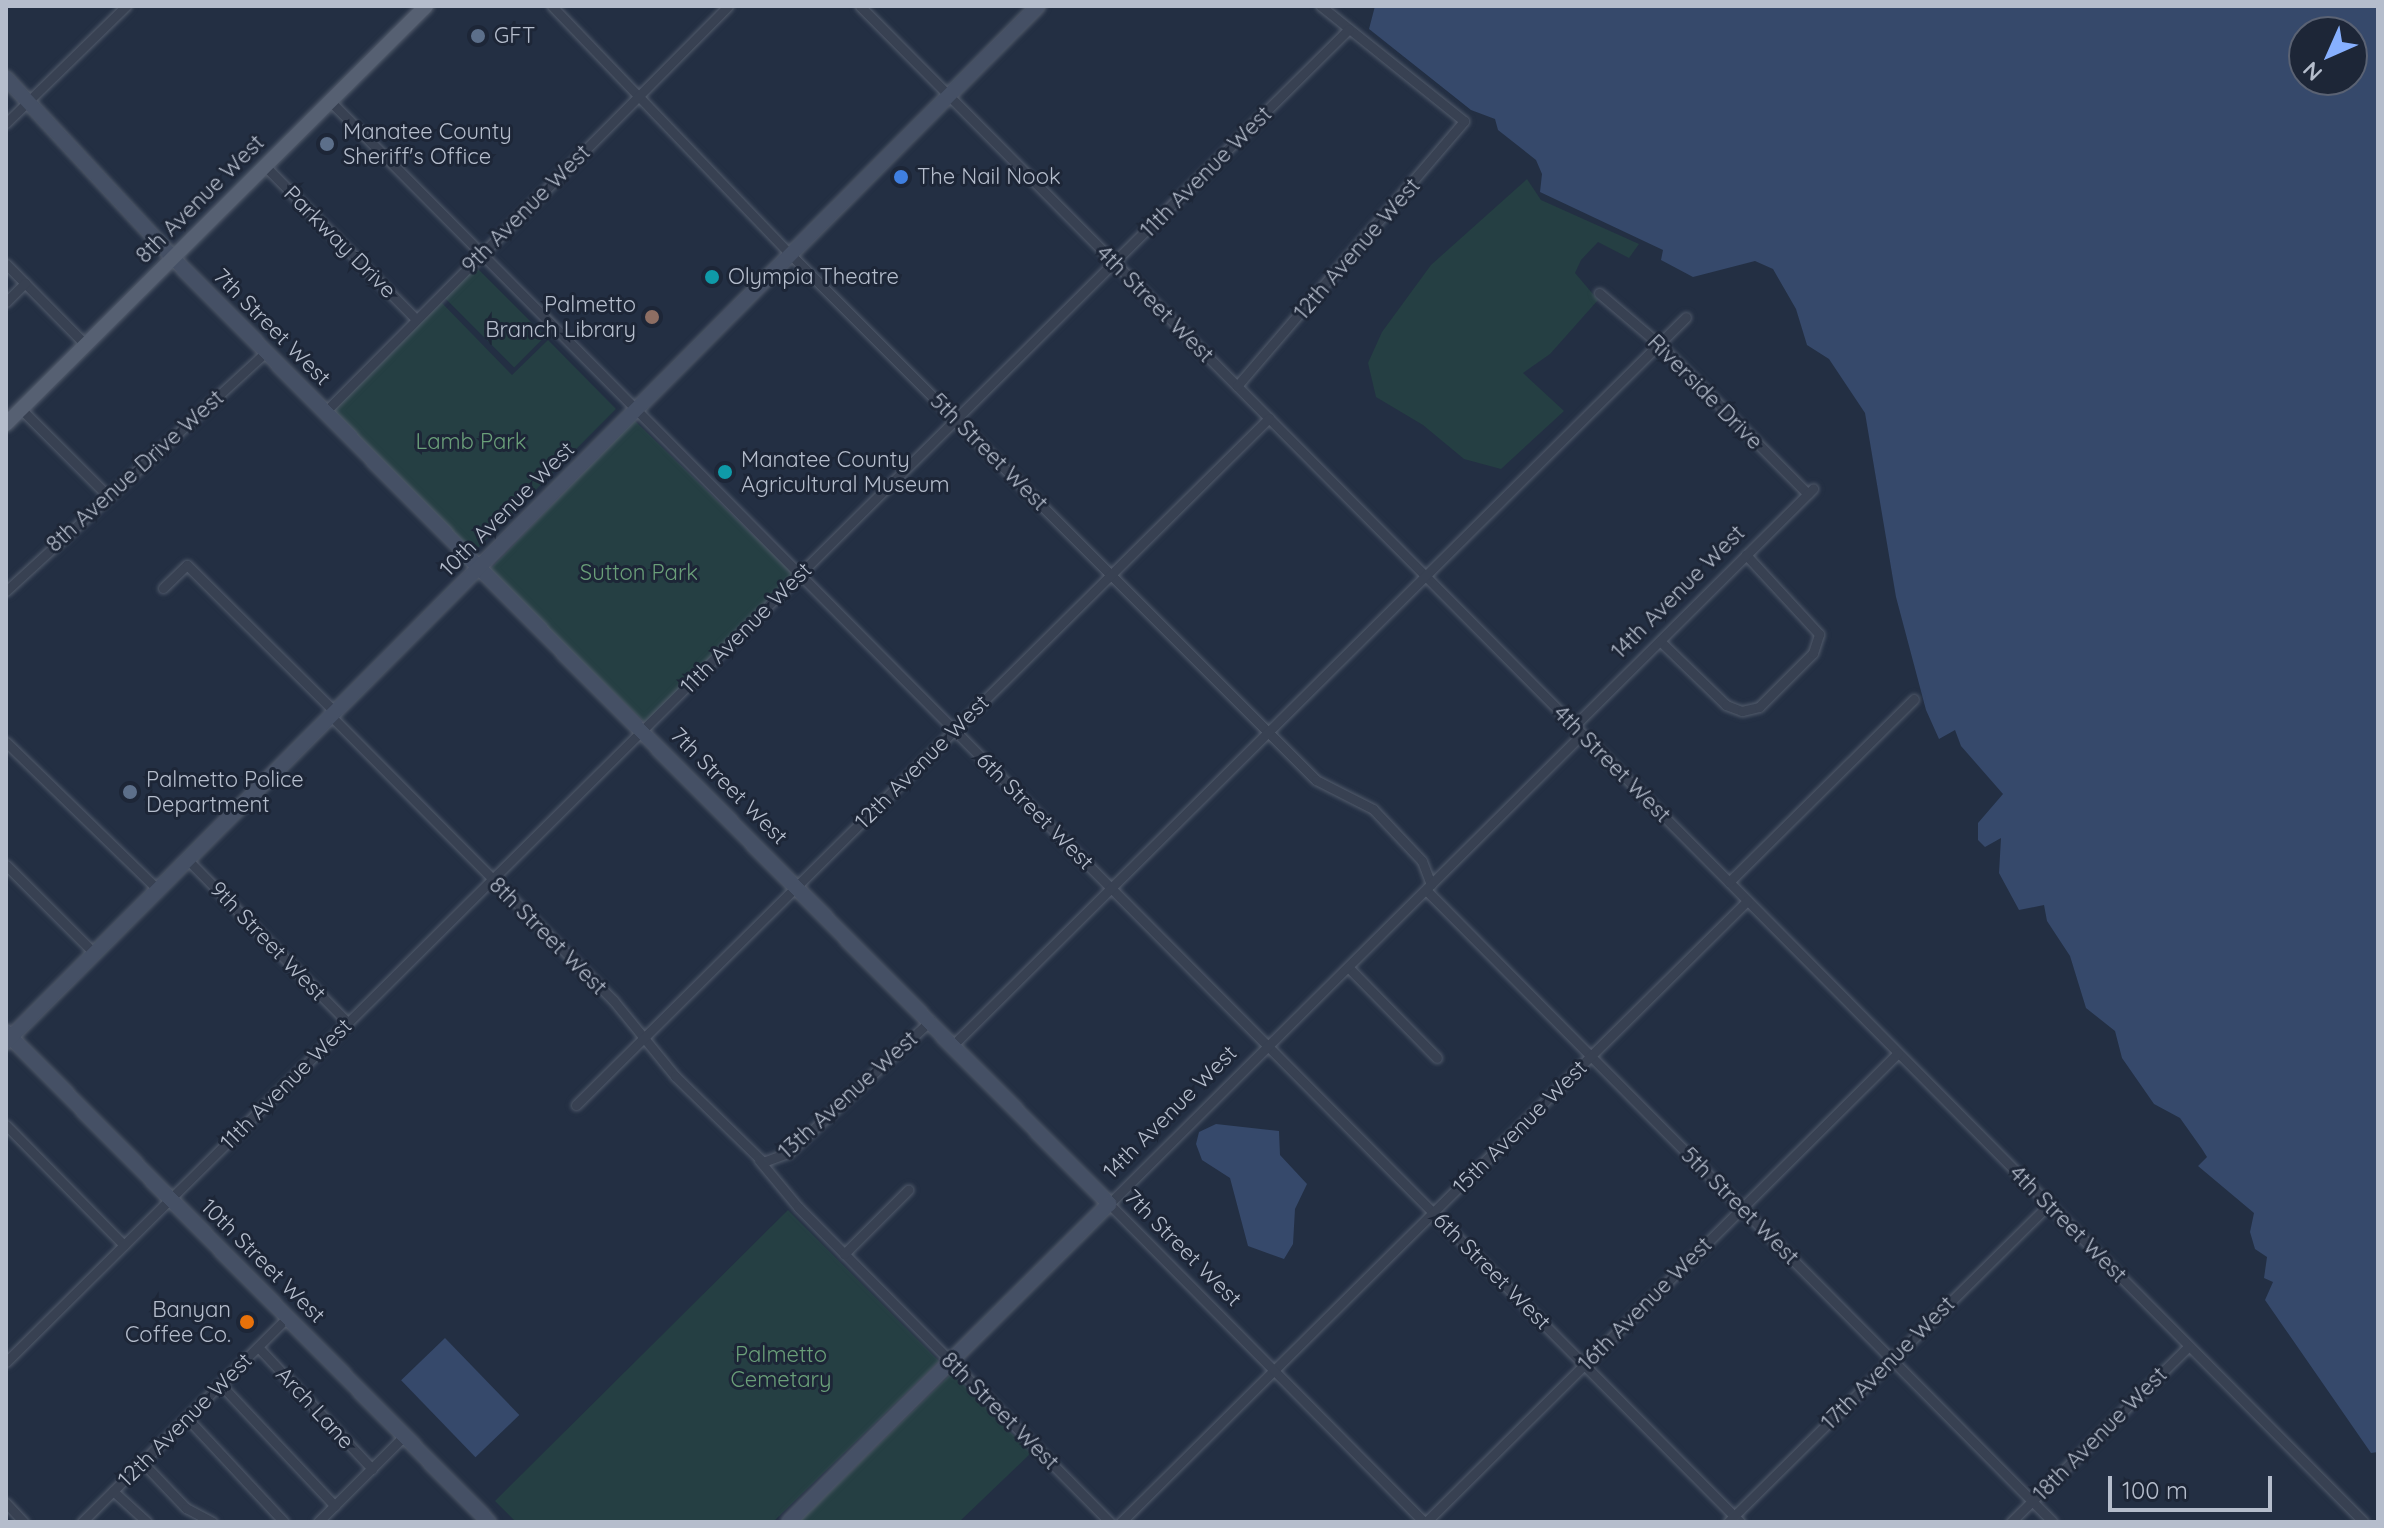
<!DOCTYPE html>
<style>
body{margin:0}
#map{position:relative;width:2384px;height:1528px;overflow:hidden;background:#232f43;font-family:Quicksand,sans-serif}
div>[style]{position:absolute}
.green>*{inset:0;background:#253f43;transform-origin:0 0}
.water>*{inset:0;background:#36496b;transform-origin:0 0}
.roads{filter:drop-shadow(0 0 2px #535c6c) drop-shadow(0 0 2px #535c6c)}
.street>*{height:9px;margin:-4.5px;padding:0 4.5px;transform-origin:4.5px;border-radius:4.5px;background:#384152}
.secondary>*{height:14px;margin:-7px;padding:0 7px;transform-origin:7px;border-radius:7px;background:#455065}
.primary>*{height:14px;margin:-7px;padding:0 7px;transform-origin:7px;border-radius:7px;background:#566072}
.dots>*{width:22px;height:22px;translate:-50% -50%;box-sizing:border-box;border:4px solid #1d2637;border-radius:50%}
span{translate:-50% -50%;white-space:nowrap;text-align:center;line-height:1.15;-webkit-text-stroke:6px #1d2637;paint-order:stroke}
.poi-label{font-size:22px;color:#b5bdcc}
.left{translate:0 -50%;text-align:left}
.right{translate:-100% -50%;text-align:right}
.street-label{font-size:22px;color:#b5bdcc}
.park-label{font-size:22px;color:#6a9f79}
.frame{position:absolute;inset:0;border:8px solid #b5bdcc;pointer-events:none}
.north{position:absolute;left:2288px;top:16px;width:80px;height:80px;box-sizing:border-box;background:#1d2637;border:2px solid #5a6273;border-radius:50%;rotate:225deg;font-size:22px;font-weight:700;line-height:32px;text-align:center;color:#b5bdcc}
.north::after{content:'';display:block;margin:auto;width:28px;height:36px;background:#87b0ff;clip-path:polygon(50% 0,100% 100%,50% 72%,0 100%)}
.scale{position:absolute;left:2108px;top:1476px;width:164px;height:36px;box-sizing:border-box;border:4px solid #b5bdcc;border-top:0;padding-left:10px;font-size:24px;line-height:28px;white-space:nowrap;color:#b5bdcc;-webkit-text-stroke:6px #1d2637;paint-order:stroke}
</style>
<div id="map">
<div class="green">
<i style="clip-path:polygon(1527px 179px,1541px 200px,1639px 244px,1629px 258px,1598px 242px,1581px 260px,1575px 273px,1598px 300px,1550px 354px,1523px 373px,1564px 411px,1501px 469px,1464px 459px,1423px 425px,1376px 397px,1368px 363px,1382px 332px,1431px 265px)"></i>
<i style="left:476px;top:267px;width:98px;height:44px;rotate:45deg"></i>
<i style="clip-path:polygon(441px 302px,512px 375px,548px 340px,616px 409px,474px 552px,329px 411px)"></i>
<i style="left:634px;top:420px;width:222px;height:210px;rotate:44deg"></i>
<i style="clip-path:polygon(788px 1210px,939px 1361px,773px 1522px,516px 1522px,495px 1501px)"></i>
<i style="clip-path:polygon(952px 1373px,1031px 1453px,959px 1522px,799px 1522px)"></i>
</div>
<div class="water">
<i style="clip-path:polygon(evenodd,1375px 6px,2378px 6px,2378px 1452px,2371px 1453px,2265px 1300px,2273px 1282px,2264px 1278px,2267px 1257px,2255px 1249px,2250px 1232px,2254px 1213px,2198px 1166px,2207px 1157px,2202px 1149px,2180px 1118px,2154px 1104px,2122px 1058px,2115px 1031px,2086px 1008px,2070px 956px,2047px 921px,2044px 905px,2019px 910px,1999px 873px,2001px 838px,1985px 847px,1978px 840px,1978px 823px,2003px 794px,1961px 746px,1955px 730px,1939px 739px,1926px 710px,1896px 597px,1865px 413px,1829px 359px,1807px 345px,1796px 309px,1773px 269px,1755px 261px,1693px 277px,1661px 260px,1663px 250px,1540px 192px,1542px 174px,1536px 160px,1498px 130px,1495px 119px,1471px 110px,1369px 29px,1375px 6px,2304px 32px,2352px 32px,2352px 80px,2304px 80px,2304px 32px)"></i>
<i style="clip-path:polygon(1216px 1124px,1279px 1131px,1280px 1155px,1307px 1184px,1295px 1209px,1293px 1244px,1284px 1259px,1248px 1246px,1230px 1178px,1202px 1160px,1196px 1144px,1199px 1132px)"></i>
<i style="left:445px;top:1338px;width:107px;height:61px;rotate:46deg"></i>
</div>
<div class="roads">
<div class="street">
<i style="left:552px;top:6px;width:345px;rotate:46.2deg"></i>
<i style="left:791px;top:255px;width:742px;rotate:45deg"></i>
<i style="left:1316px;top:780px;width:64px;rotate:27deg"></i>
<i style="left:1373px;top:809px;width:71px;rotate:46.7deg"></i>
<i style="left:1422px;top:861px;width:25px;rotate:69deg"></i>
<i style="left:860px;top:6px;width:2135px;rotate:45.23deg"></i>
<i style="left:330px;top:101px;width:2002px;rotate:45.22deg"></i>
<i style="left:6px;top:123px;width:168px;rotate:-44.3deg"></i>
<i style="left:265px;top:166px;width:215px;rotate:45.4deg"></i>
<i style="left:6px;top:264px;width:112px;rotate:45.4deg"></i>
<i style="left:1599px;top:293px;width:79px;rotate:40.4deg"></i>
<i style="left:1659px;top:344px;width:211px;rotate:45.2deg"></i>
<i style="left:6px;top:302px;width:27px;rotate:-45deg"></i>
<i style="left:1237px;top:386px;width:349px;rotate:-49.4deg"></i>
<i style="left:1464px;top:121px;width:184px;rotate:-141.2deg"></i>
<i style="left:21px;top:409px;width:124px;rotate:45deg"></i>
<i style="left:325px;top:412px;width:572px;rotate:-45.21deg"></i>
<i style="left:163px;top:588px;width:33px;rotate:-44deg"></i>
<i style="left:187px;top:565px;width:210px;rotate:44.8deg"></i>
<i style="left:6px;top:591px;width:353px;rotate:-42.6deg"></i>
<i style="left:1660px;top:641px;width:92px;rotate:44.1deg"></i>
<i style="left:1726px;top:705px;width:17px;rotate:21deg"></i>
<i style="left:1742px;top:711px;width:17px;rotate:-13deg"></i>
<i style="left:1759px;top:707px;width:76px;rotate:-45deg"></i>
<i style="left:1813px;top:653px;width:20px;rotate:-72deg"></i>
<i style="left:1819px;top:634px;width:108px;rotate:-132.7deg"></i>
<i style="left:332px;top:717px;width:399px;rotate:45.2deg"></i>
<i style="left:613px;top:1000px;width:98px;rotate:50.8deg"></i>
<i style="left:675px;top:1076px;width:123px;rotate:44.3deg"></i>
<i style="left:763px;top:1162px;width:27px;rotate:-20deg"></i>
<i style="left:788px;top:1153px;width:195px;rotate:-42.9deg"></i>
<i style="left:1574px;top:726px;width:337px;rotate:-44.8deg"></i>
<i style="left:6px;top:742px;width:212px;rotate:44.2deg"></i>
<i style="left:188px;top:860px;width:228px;rotate:45.5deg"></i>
<i style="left:6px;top:865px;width:124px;rotate:45deg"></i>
<i style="left:1729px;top:882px;width:260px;rotate:-44.7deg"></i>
<i style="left:1426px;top:890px;width:890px;rotate:45.23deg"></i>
<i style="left:1348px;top:967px;width:127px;rotate:45.6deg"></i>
<i style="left:955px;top:1043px;width:1030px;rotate:-44.8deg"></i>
<i style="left:576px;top:1105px;width:976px;rotate:-44.75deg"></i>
<i style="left:6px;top:1125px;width:168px;rotate:45.5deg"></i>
<i style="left:759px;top:1160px;width:61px;rotate:50.3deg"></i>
<i style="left:798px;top:1207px;width:443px;rotate:45.3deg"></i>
<i style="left:844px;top:1254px;width:91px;rotate:-45deg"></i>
<i style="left:258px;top:1347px;width:167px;rotate:46.9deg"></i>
<i style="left:6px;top:1362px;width:1892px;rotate:-44.79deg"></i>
<i style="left:221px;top:1385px;width:166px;rotate:46.7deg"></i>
<i style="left:187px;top:1418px;width:142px;rotate:47deg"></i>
<i style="left:142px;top:1462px;width:64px;rotate:46.3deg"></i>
<i style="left:186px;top:1508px;width:30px;rotate:28deg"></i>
<i style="left:113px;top:1491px;width:46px;rotate:42.4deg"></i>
<i style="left:6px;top:1503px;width:26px;rotate:47deg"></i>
<i style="left:82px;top:1522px;width:291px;rotate:-44.9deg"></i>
<i style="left:318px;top:1522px;width:122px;rotate:-45deg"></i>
<i style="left:1121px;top:1522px;width:882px;rotate:-44.77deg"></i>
<i style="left:1424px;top:1522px;width:448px;rotate:-134.7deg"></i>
<i style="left:1109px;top:1204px;width:667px;rotate:-44.82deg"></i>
<i style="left:1426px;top:1522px;width:665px;rotate:-44.82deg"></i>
<i style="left:1728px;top:1522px;width:452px;rotate:-44.7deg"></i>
<i style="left:2011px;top:1522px;width:250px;rotate:-44.7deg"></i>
</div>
<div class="secondary">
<i style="left:6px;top:78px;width:246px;rotate:47.1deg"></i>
<i style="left:173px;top:258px;width:1331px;rotate:45.3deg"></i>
<i style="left:1109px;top:1204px;width:451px;rotate:135.2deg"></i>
<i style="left:6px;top:1032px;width:688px;rotate:45.41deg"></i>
<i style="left:6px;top:1042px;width:1462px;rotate:-45.11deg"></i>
</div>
<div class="primary">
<i style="left:6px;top:424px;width:593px;rotate:-44.86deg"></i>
</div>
</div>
<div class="dots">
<i style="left:478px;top:36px;background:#5c6f8a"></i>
<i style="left:327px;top:144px;background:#5c6f8a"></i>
<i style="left:901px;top:177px;background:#3f7fe0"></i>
<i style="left:712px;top:277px;background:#0f9aa8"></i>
<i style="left:652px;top:317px;background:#8d6e63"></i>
<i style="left:725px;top:472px;background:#0f9aa8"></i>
<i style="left:130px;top:792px;background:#5c6f8a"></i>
<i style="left:247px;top:1322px;background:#e8710a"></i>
</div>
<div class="poi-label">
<span class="left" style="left:494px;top:36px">GFT</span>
<span class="left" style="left:343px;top:144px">Manatee County<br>Sheriff's Office</span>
<span class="left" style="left:917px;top:177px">The Nail Nook</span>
<span class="left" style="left:728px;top:277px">Olympia Theatre</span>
<span class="right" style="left:636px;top:317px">Palmetto<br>Branch Library</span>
<span class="left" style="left:741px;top:472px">Manatee County<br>Agricultural Museum</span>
<span class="left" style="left:146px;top:792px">Palmetto Police<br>Department</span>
<span class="right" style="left:231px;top:1322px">Banyan<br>Coffee Co.</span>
</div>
<div class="street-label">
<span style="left:1206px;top:172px;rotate:-45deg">11th Avenue West</span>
<span style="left:200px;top:199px;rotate:-45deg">8th Avenue West</span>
<span style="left:526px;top:209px;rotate:-45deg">9th Avenue West</span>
<span style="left:340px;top:242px;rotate:45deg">Parkway Drive</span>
<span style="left:1357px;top:249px;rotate:-49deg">12th Avenue West</span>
<span style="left:1155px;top:304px;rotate:45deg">4th Street West</span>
<span style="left:272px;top:327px;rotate:45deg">7th Street West</span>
<span style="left:1705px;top:392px;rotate:45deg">Riverside Drive</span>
<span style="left:989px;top:452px;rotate:45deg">5th Street West</span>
<span style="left:135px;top:471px;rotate:-42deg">8th Avenue Drive West</span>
<span style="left:507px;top:509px;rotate:-45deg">10th Avenue West</span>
<span style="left:1678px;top:592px;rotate:-45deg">14th Avenue West</span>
<span style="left:746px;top:628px;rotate:-45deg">11th Avenue West</span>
<span style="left:922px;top:762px;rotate:-45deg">12th Avenue West</span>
<span style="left:1612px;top:764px;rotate:45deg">4th Street West</span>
<span style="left:729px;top:786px;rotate:45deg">7th Street West</span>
<span style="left:1035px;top:811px;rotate:45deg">6th Street West</span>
<span style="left:548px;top:936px;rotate:45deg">8th Street West</span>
<span style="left:268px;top:941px;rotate:46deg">9th Street West</span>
<span style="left:286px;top:1084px;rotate:-45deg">11th Avenue West</span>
<span style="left:848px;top:1095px;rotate:-42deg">13th Avenue West</span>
<span style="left:1170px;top:1112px;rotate:-45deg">14th Avenue West</span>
<span style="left:1520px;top:1127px;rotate:-45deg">15th Avenue West</span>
<span style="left:1740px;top:1206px;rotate:45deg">5th Street West</span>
<span style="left:2068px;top:1224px;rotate:45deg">4th Street West</span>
<span style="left:1183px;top:1248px;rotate:45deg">7th Street West</span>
<span style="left:263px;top:1261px;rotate:45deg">10th Street West</span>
<span style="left:1492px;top:1271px;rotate:45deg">6th Street West</span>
<span style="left:1645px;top:1304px;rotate:-45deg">16th Avenue West</span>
<span style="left:1888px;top:1363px;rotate:-45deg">17th Avenue West</span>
<span style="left:315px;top:1408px;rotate:47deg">Arch Lane</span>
<span style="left:1000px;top:1411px;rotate:45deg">8th Street West</span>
<span style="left:185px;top:1420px;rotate:-45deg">12th Avenue West</span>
<span style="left:2100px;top:1434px;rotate:-45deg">18th Avenue West</span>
</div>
<div class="park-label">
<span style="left:471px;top:442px">Lamb Park</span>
<span style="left:639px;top:573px">Sutton Park</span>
<span style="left:781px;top:1367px">Palmetto<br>Cemetary</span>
</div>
<div class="frame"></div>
<div class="north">N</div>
<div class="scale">100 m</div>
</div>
